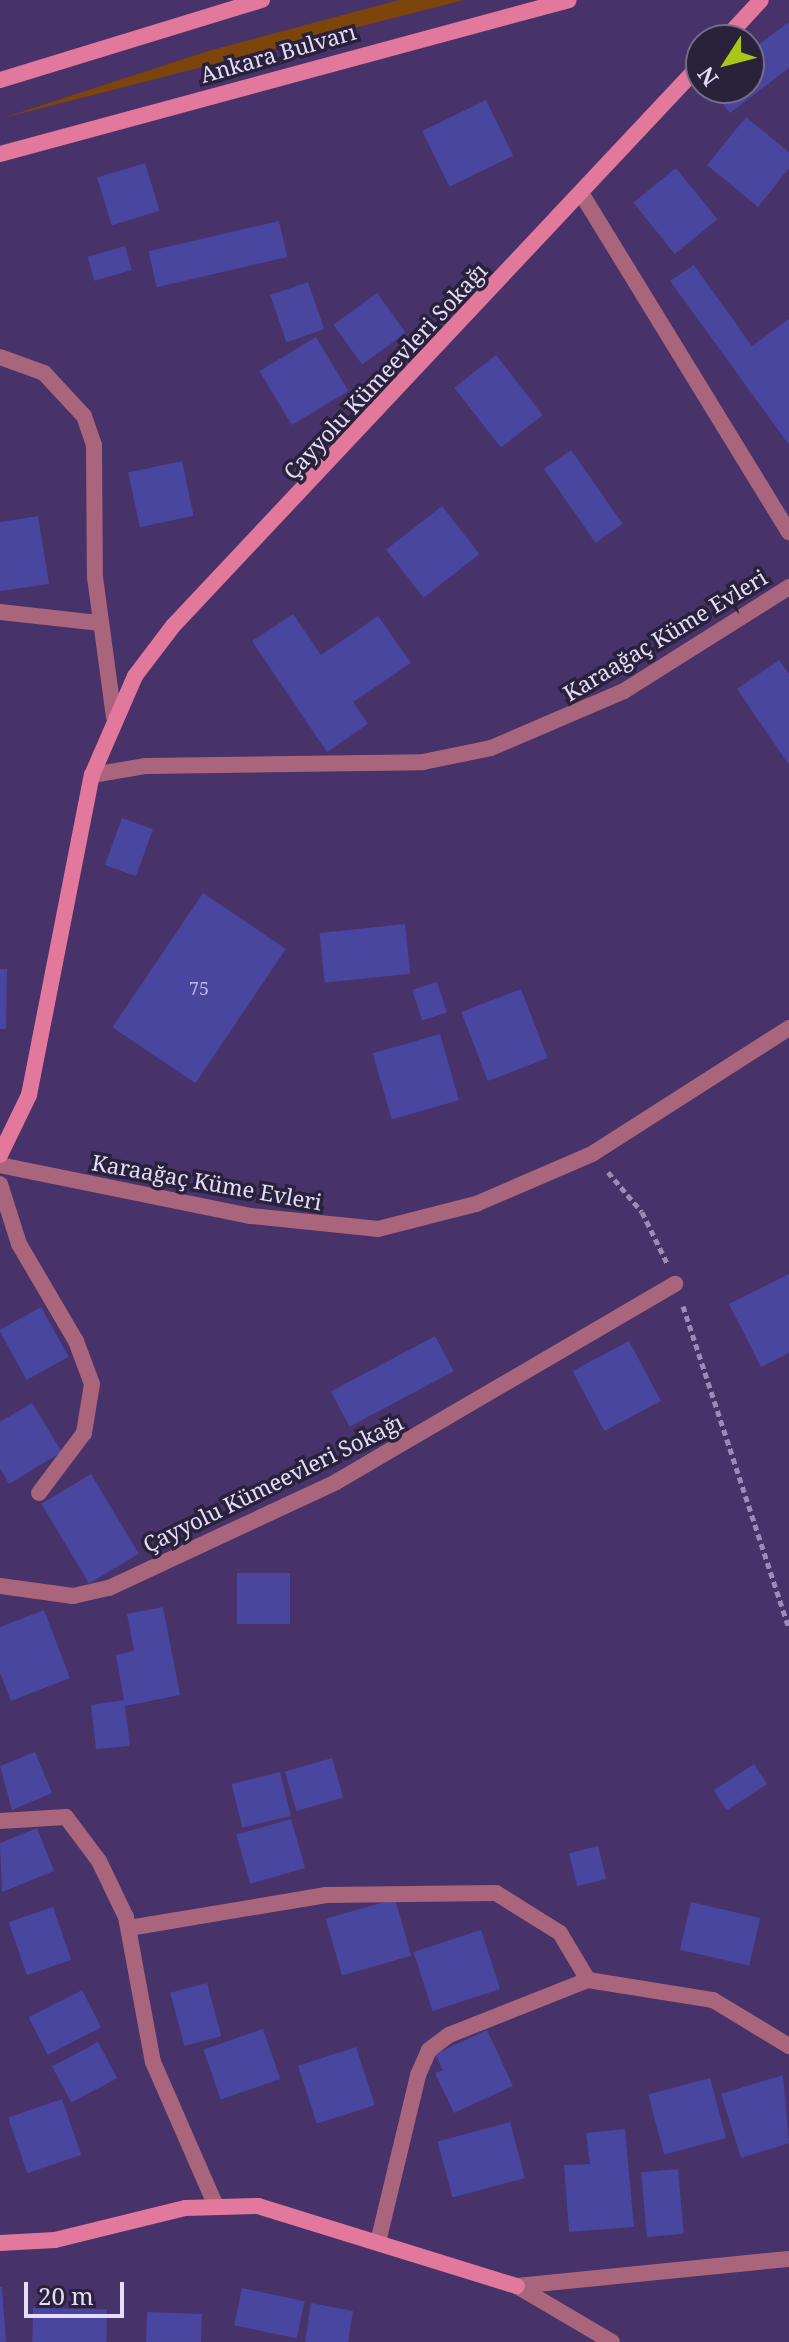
<!DOCTYPE html>
<meta charset="utf-8">
<style>
body{margin:0}
#map{position:relative;width:789px;height:2342px;overflow:hidden;background:#473269;font-family:"Noto Serif",serif}
div>[style]{position:absolute}
.green>*{inset:0;background:#7b450c}
.building>*{inset:0;background:#48469f;transform-origin:0 0}
.path>*{height:5px;margin-top:-2.5px;transform-origin:0;background:repeating-linear-gradient(90deg,#9b8cb7 0 6px,transparent 0 10px)}
.lane>*{height:16px;margin:-8px;padding:0 8px;transform-origin:8px;border-radius:8px;background:#a9657b}
.street>*{height:16px;margin:-8px;padding:0 8px;transform-origin:8px;border-radius:8px;background:#a9657b}
.secondary>*{height:16px;margin:-8px;padding:0 8px;transform-origin:8px;border-radius:8px;background:#e2789b}
span{translate:-50% -50%;white-space:nowrap;text-align:center;line-height:1.15;-webkit-text-stroke:7px #2a213a;paint-order:stroke}
.number-label{font-size:18px;color:#beb6e5}
.number-label span{-webkit-text-stroke-width:0}
.street-label{font-size:22px;color:#e5dbfc}
.north{position:absolute;left:685px;top:24px;width:80px;height:80px;box-sizing:border-box;background:#2a213a;border:2px solid #756b88;border-radius:50%;rotate:234deg;font-size:22px;font-weight:700;line-height:32px;text-align:center;color:#e5dbfc}
.north::after{content:'';display:block;margin:auto;width:28px;height:36px;background:#aac717;clip-path:polygon(50% 0,100% 100%,50% 72%,0 100%)}
.scale{position:absolute;left:24px;top:2282px;width:100px;height:36px;box-sizing:border-box;border:4px solid #e5dbfc;border-top:0;padding-left:10px;font-size:24px;line-height:28px;white-space:nowrap;color:#e5dbfc;-webkit-text-stroke:6px #2a213a;paint-order:stroke}
</style>
<div id="map">
<div class="green">
<i style="clip-path:polygon(399px 0,464px 0,3px 118px,208px 51px)"></i>
</div>
<div class="building">
<i style="clip-path:polygon(789px 22px,789px 68px,730px 113px,711px 88px,749px 88px,749px 52px)"></i>
<i style="left:486px;top:100px;width:62px;height:71px;rotate:64deg"></i>
<i style="clip-path:polygon(746px 117px,789px 152px,789px 168px,758px 207px,707px 165px)"></i>
<i style="left:145px;top:163px;width:50px;height:50px;rotate:73deg"></i>
<i style="left:676px;top:168px;width:66px;height:55px;rotate:51deg"></i>
<i style="left:279px;top:221px;width:37px;height:134px;rotate:77deg"></i>
<i style="left:125px;top:246px;width:25px;height:39px;rotate:74deg"></i>
<i style="clip-path:polygon(694px 265px,752px 346px,789px 319px,789px 445px,670px 281px)"></i>
<i style="left:308px;top:282px;width:50px;height:40px;rotate:71deg"></i>
<i style="left:377px;top:293px;width:49px;height:54px;rotate:54deg"></i>
<i style="left:316px;top:337px;width:63px;height:66px;rotate:59deg"></i>
<i style="left:496px;top:355px;width:76px;height:53px;rotate:52deg"></i>
<i style="left:571px;top:450px;width:90px;height:33px;rotate:55deg"></i>
<i style="left:182px;top:461px;width:56px;height:55px;rotate:78deg"></i>
<i style="left:442px;top:506px;width:61px;height:71px;rotate:52deg"></i>
<i style="clip-path:polygon(38px 516px,49px 584px,0 591px,0 522px)"></i>
<i style="clip-path:polygon(293px 614px,321px 655px,378px 616px,411px 663px,353px 702px,368px 724px,327px 752px,252px 641px)"></i>
<i style="clip-path:polygon(779px 660px,789px 674px,789px 765px,737px 689px)"></i>
<i style="left:122px;top:818px;width:33px;height:50px;rotate:20deg"></i>
<i style="left:203px;top:893px;width:100px;height:162px;rotate:34deg"></i>
<i style="left:405px;top:924px;width:50px;height:86px;rotate:84deg"></i>
<i style="clip-path:polygon(0 969px,7px 969px,6px 1029px,0 1029px)"></i>
<i style="left:437px;top:982px;width:32px;height:26px;rotate:72deg"></i>
<i style="left:521px;top:989px;width:74px;height:64px;rotate:69deg"></i>
<i style="left:440px;top:1034px;width:69px;height:70px;rotate:74deg"></i>
<i style="clip-path:polygon(789px 1274px,789px 1353px,761px 1367px,729px 1304px)"></i>
<i style="left:41px;top:1307px;width:57px;height:48px;rotate:61deg"></i>
<i style="left:435px;top:1336px;width:40px;height:118px;rotate:62deg"></i>
<i style="left:629px;top:1341px;width:68px;height:64px;rotate:62deg"></i>
<i style="clip-path:polygon(32px 1403px,62px 1452px,9px 1484px,0 1468px,0 1422px)"></i>
<i style="left:91px;top:1474px;width:93px;height:58px;rotate:59deg"></i>
<i style="left:237px;top:1573px;width:53px;height:51px"></i>
<i style="clip-path:polygon(163px 1607px,180px 1695px,125px 1706px,130px 1746px,96px 1749px,91px 1705px,124px 1700px,116px 1655px,134px 1651px,127px 1614px)"></i>
<i style="clip-path:polygon(44px 1610px,70px 1678px,11px 1701px,0 1673px,0 1627px)"></i>
<i style="clip-path:polygon(35px 1752px,52px 1793px,12px 1810px,0 1766px)"></i>
<i style="left:332px;top:1758px;width:41px;height:49px;rotate:74deg"></i>
<i style="left:754px;top:1764px;width:24px;height:48px;rotate:57deg"></i>
<i style="left:280px;top:1772px;width:45px;height:50px;rotate:76deg"></i>
<i style="left:291px;top:1819px;width:51px;height:57px;rotate:74deg"></i>
<i style="clip-path:polygon(37px 1828px,54px 1871px,2px 1892px,0 1843px)"></i>
<i style="left:598px;top:1846px;width:34px;height:30px;rotate:76deg"></i>
<i style="left:395px;top:1899px;width:59px;height:72px;rotate:74deg"></i>
<i style="left:691px;top:1902px;width:71px;height:49px;rotate:13deg"></i>
<i style="left:53px;top:1907px;width:56px;height:47px;rotate:71deg"></i>
<i style="left:481px;top:1930px;width:62px;height:71px;rotate:72deg"></i>
<i style="left:207px;top:1983px;width:55px;height:38px;rotate:75deg"></i>
<i style="left:82px;top:1990px;width:42px;height:60px;rotate:63deg"></i>
<i style="left:263px;top:2029px;width:53px;height:63px;rotate:71deg"></i>
<i style="clip-path:polygon(487px 2030px,513px 2086px,454px 2113px,435px 2073px,443px 2070px,435px 2054px)"></i>
<i style="left:98px;top:2042px;width:41px;height:52px;rotate:62deg"></i>
<i style="left:356px;top:2047px;width:61px;height:61px;rotate:72deg"></i>
<i style="clip-path:polygon(783px 2075px,789px 2143px,741px 2158px,721px 2094px)"></i>
<i style="left:710px;top:2078px;width:62px;height:64px;rotate:75deg"></i>
<i style="left:62px;top:2099px;width:59px;height:57px;rotate:71deg"></i>
<i style="left:510px;top:2122px;width:58px;height:75px;rotate:75deg"></i>
<i style="clip-path:polygon(625px 2129px,634px 2227px,569px 2232px,564px 2165px,590px 2164px,586px 2133px)"></i>
<i style="left:678px;top:2169px;width:65px;height:37px;rotate:85deg"></i>
<i style="clip-path:polygon(0 2287px,2px 2287px,6px 2342px,0 2342px)"></i>
<i style="left:242px;top:2288px;width:64px;height:38px;rotate:12deg"></i>
<i style="clip-path:polygon(311px 2303px,353px 2311px,348px 2342px,305px 2342px)"></i>
<i style="left:33px;top:2308px;width:74px;height:34px;rotate:1deg"></i>
<i style="left:147px;top:2312px;width:55px;height:30px;rotate:2deg"></i>
</div>
<div class="path">
<i style="left:608px;top:1172px;width:52px;rotate:49.6deg"></i>
<i style="left:642px;top:1212px;width:57px;rotate:63.9deg"></i>
<i style="left:683px;top:1306px;width:339px;rotate:71.8deg"></i>
</div>
<div class="lane">
<i style="left:581px;top:193px;width:398px;rotate:58.5deg"></i>
<i style="left:92px;top:775px;width:55px;rotate:-9.5deg"></i>
<i style="left:146px;top:766px;width:277px;rotate:-0.8deg"></i>
<i style="left:423px;top:762px;width:69px;rotate:-11.6deg"></i>
<i style="left:491px;top:748px;width:145px;rotate:-23.2deg"></i>
<i style="left:624px;top:691px;width:195px;rotate:-32.2deg"></i>
<i style="left:0;top:1165px;width:256px;rotate:11.5deg"></i>
<i style="left:251px;top:1216px;width:128px;rotate:5.8deg"></i>
<i style="left:378px;top:1229px;width:101px;rotate:-14.3deg"></i>
<i style="left:476px;top:1204px;width:126px;rotate:-23.3deg"></i>
<i style="left:592px;top:1154px;width:234px;rotate:-32.6deg"></i>
</div>
<div class="street">
<i style="left:0;top:357px;width:47px;rotate:20deg"></i>
<i style="left:44px;top:373px;width:59px;rotate:47.1deg"></i>
<i style="left:84px;top:416px;width:31px;rotate:71deg"></i>
<i style="left:94px;top:445px;width:132px;rotate:89.6deg"></i>
<i style="left:95px;top:577px;width:141px;rotate:82.3deg"></i>
<i style="left:0;top:612px;width:101px;rotate:6.3deg"></i>
<i style="left:0;top:1184px;width:63px;rotate:72.4deg"></i>
<i style="left:19px;top:1244px;width:113px;rotate:59.6deg"></i>
<i style="left:76px;top:1341px;width:46px;rotate:69.6deg"></i>
<i style="left:92px;top:1384px;width:50px;rotate:99.3deg"></i>
<i style="left:84px;top:1433px;width:75px;rotate:126.9deg"></i>
<i style="left:0;top:1586px;width:74px;rotate:7.8deg"></i>
<i style="left:73px;top:1596px;width:37px;rotate:-13deg"></i>
<i style="left:109px;top:1588px;width:251px;rotate:-25deg"></i>
<i style="left:336px;top:1482px;width:393px;rotate:-30.3deg"></i>
<i style="left:0;top:1821px;width:66px;rotate:-3.5deg"></i>
<i style="left:66px;top:1817px;width:55px;rotate:53.1deg"></i>
<i style="left:99px;top:1861px;width:62px;rotate:64.3deg"></i>
<i style="left:126px;top:1917px;width:147px;rotate:79.5deg"></i>
<i style="left:153px;top:2062px;width:157px;rotate:66.4deg"></i>
<i style="left:129px;top:1928px;width:200px;rotate:-9.5deg"></i>
<i style="left:326px;top:1895px;width:170px;rotate:-0.7deg"></i>
<i style="left:496px;top:1893px;width:75px;rotate:32deg"></i>
<i style="left:560px;top:1933px;width:55px;rotate:59.2deg"></i>
<i style="left:379px;top:2238px;width:168px;rotate:-76.5deg"></i>
<i style="left:418px;top:2075px;width:27px;rotate:-66deg"></i>
<i style="left:429px;top:2050px;width:25px;rotate:-37deg"></i>
<i style="left:449px;top:2035px;width:149px;rotate:-21.6deg"></i>
<i style="left:588px;top:1980px;width:127px;rotate:9.1deg"></i>
<i style="left:713px;top:2000px;width:89px;rotate:31.2deg"></i>
<i style="left:517px;top:2286px;width:273px;rotate:-5.7deg"></i>
<i style="left:517px;top:2286px;width:110px;rotate:30.5deg"></i>
</div>
<div class="secondary">
<i style="left:724px;top:40px;width:54px;rotate:-47.2deg"></i>
<i style="left:0;top:80px;width:274px;rotate:-17deg"></i>
<i style="left:0;top:154px;width:589px;rotate:-15.14deg"></i>
<i style="left:0;top:1155px;width:67px;rotate:-64.2deg"></i>
<i style="left:29px;top:1095px;width:326px;rotate:-78.9deg"></i>
<i style="left:92px;top:775px;width:108px;rotate:-66.5deg"></i>
<i style="left:135px;top:676px;width:63px;rotate:-52.8deg"></i>
<i style="left:173px;top:626px;width:771px;rotate:-46.79deg"></i>
<i style="left:0;top:2243px;width:55px;rotate:-3.1deg"></i>
<i style="left:55px;top:2240px;width:134px;rotate:-13.8deg"></i>
<i style="left:185px;top:2208px;width:73px;rotate:-1.6deg"></i>
<i style="left:258px;top:2206px;width:271px;rotate:17.2deg"></i>
</div>
<div class="number-label">
<span style="left:199px;top:988px">75</span>
</div>
<div class="street-label">
<span style="left:278px;top:53px;rotate:-16deg">Ankara Bulvarı</span>
<span style="left:385px;top:371px;rotate:-47deg">Çayyolu Kümeevleri Sokağı</span>
<span style="left:665px;top:635px;rotate:-31deg">Karaağaç Küme Evleri</span>
<span style="left:207px;top:1182px;rotate:10deg">Karaağaç Küme Evleri</span>
<span style="left:273px;top:1483px;rotate:-26deg">Çayyolu Kümeevleri Sokağı</span>
</div>
<div class="north">N</div>
<div class="scale">20 m</div>
</div>
